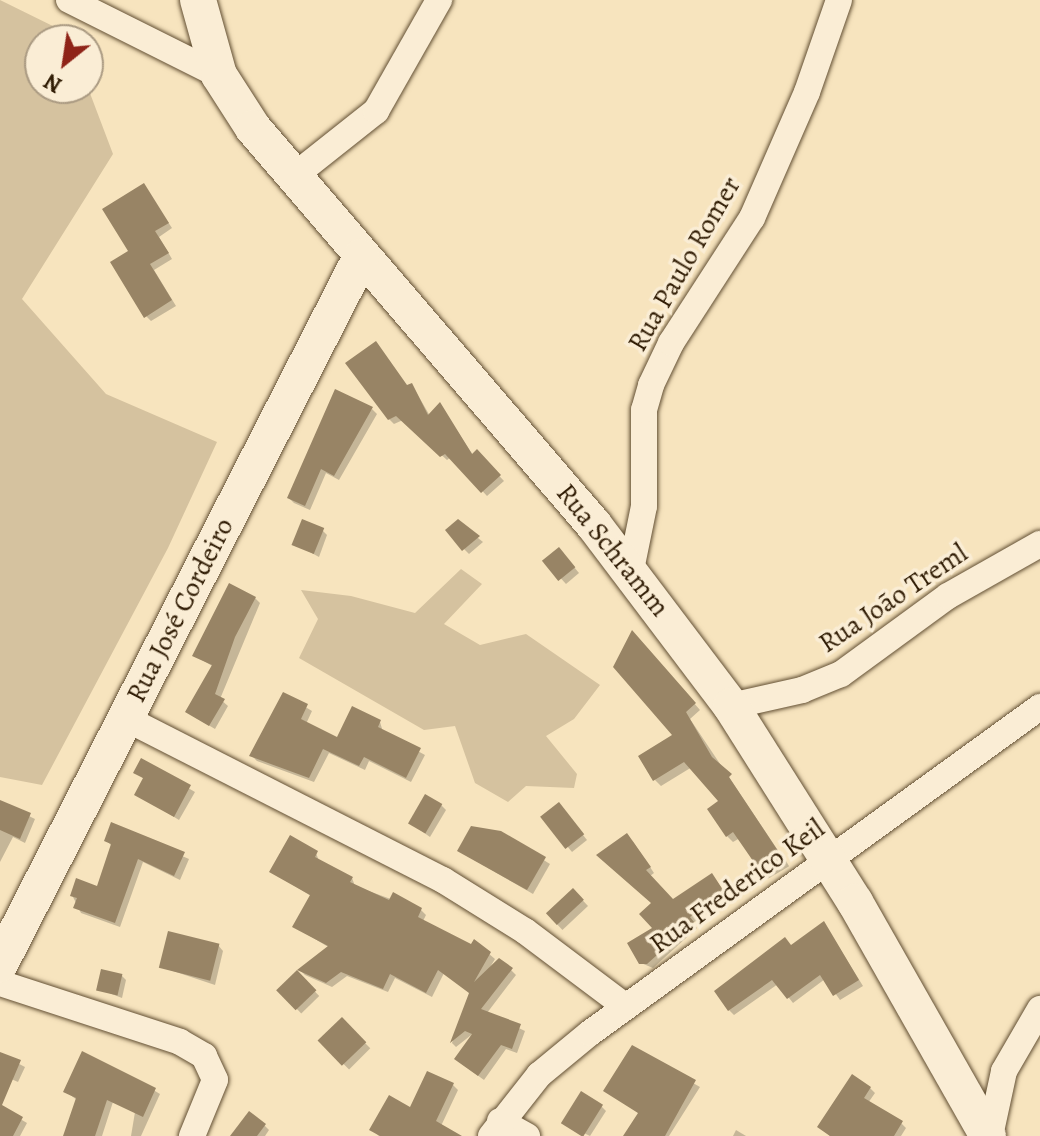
<!DOCTYPE html>
<meta charset="utf-8">
<style>
body{margin:0}
#map{position:relative;width:1040px;height:1136px;overflow:hidden;background:#f7e4be;font-family:Alegreya,serif}
div>[style]{position:absolute}
.green>*{inset:0;background:#d5c29f}
.shadow>*{inset:0;background:#0003;transform-origin:0 0}
.building>*{inset:0;background:#988465;transform-origin:0 0}
.roads{filter:drop-shadow(0 0 2px #624f33) drop-shadow(0 0 2px #624f33)}
.street>*{height:26px;margin:-13px;padding:0 13px;transform-origin:13px;border-radius:13px;background:#faedd5}
.secondary>*{height:36px;margin:-18px;padding:0 18px;transform-origin:18px;border-radius:18px;background:#faedd5}
span{translate:-50% -50%;white-space:nowrap;text-align:center;line-height:1.15;-webkit-text-stroke:7px #faedd5;paint-order:stroke}
.street-label{font-size:28px;color:#311d05}
.north{position:absolute;left:24px;top:24px;width:80px;height:80px;box-sizing:border-box;background:#faedd5;border:2px solid #aa9a82;border-radius:50%;rotate:210deg;font-size:22px;font-weight:700;line-height:32px;text-align:center;color:#311d05}
.north::after{content:'';display:block;margin:auto;width:28px;height:36px;background:#8f2418;clip-path:polygon(50% 0,100% 100%,50% 72%,0 100%)}
</style>
<div id="map">
<div class="green">
<i style="clip-path:polygon(0 0,67px 33px,69px 40px,40px 40px,40px 88px,88px 88px,113px 154px,22px 299px,106px 394px,217px 442px,168px 548px,42px 785px,0 777px)"></i>
<i style="clip-path:polygon(461px 569px,482px 584px,444px 624px,480px 645px,526px 634px,600px 685px,574px 719px,546px 736px,577px 774px,574px 788px,526px 786px,508px 802px,475px 783px,455px 726px,424px 730px,299px 658px,318px 619px,301px 590px,351px 596px,415px 613px)"></i>
</div>
<div class="shadow">
<i style="clip-path:polygon(144px 186px,172px 228px,159px 237px,172px 259px,154px 270px,176px 306px,151px 321px,146px 316px)"></i>
<i style="clip-path:polygon(412px 385px,430px 416px,440px 405px,473px 455px,477px 452px,504px 481px,487px 496px,451px 457px,447px 460px,403px 420px,394px 424px,389px 419px)"></i>
<i style="clip-path:polygon(372px 409px,377px 414px,339px 480px,326px 473px,310px 510px,294px 503px,289px 498px)"></i>
<i style="clip-path:polygon(458px 522px,483px 542px,469px 554px,464px 549px)"></i>
<i style="clip-path:polygon(322px 530px,327px 535px,319px 557px,295px 544px)"></i>
<i style="clip-path:polygon(564px 555px,579px 573px,566px 584px,545px 561px)"></i>
<i style="clip-path:polygon(255px 598px,260px 603px,220px 699px,228px 706px,215px 729px,193px 716px,214px 667px,195px 656px)"></i>
<i style="clip-path:polygon(638px 639px,700px 710px,690px 719px,783px 858px,762px 872px,740px 838px,733px 842px,727px 836px,721px 801px,692px 767px,661px 786px,655px 780px,675px 735px)"></i>
<i style="clip-path:polygon(284px 694px,312px 711px,306px 724px,338px 740px,380px 722px,383px 732px,425px 755px,411px 782px,369px 761px,365px 770px,329px 753px,314px 782px,257px 761px,252px 756px)"></i>
<i style="clip-path:polygon(142px 761px,195px 792px,179px 820px,137px 794px,145px 780px,136px 772px)"></i>
<i style="clip-path:polygon(0 802px,35px 819px,25px 843px,13px 837px,0 862px)"></i>
<i style="clip-path:polygon(441px 805px,446px 810px,430px 837px,410px 823px)"></i>
<i style="clip-path:polygon(563px 810px,587px 840px,572px 852px,543px 817px)"></i>
<i style="clip-path:polygon(112px 825px,189px 859px,180px 880px,143px 862px,120px 927px,81px 913px,72px 895px,98px 888px,112px 846px,106px 840px)"></i>
<i style="clip-path:polygon(501px 833px,550px 864px,533px 894px,459px 851px)"></i>
<i style="clip-path:polygon(632px 840px,654px 873px,650px 876px,672px 901px,716px 881px,729px 899px,693px 923px,697px 928px,653px 968px,641px 963px,655px 929px,653px 903px)"></i>
<i style="clip-path:polygon(316px 853px,319px 861px,352px 878px,355px 886px,421px 910px,426px 915px,423px 921px,472px 946px,475px 942px,495px 959px,489px 969px,511px 970px,516px 975px,487px 1013px,525px 1031px,517px 1053px,506px 1049px,484px 1080px,462px 1064px,475px 1032px,456px 1047px,452px 1043px,471px 993px,444px 973px,432px 997px,395px 978px,388px 992px,347px 976px,332px 987px,305px 975px,300px 970px,330px 948px,295px 927px,311px 896px,272px 872px)"></i>
<i style="left:786px;top:861px;width:6px;height:25px;rotate:59deg"></i>
<i style="left:573px;top:890px;width:22px;height:35px;rotate:47deg"></i>
<i style="clip-path:polygon(824px 923px,863px 986px,840px 1000px,825px 979px,793px 1003px,778px 984px,734px 1015px,729px 1010px,792px 947px)"></i>
<i style="clip-path:polygon(218px 945px,223px 951px,215px 985px,161px 967px)"></i>
<i style="left:297px;top:973px;width:32px;height:25px;rotate:46deg"></i>
<i style="clip-path:polygon(121px 975px,126px 980px,122px 998px,99px 989px)"></i>
<i style="left:342px;top:1020px;width:40px;height:30px;rotate:45deg"></i>
<i style="clip-path:polygon(632px 1048px,700px 1087px,669px 1136px,625px 1136px,640px 1114px,606px 1091px)"></i>
<i style="clip-path:polygon(0 1054px,25px 1067px,18px 1082px,0 1074px)"></i>
<i style="clip-path:polygon(121px 1077px,102px 1136px,65px 1136px,77px 1100px,65px 1091px)"></i>
<i style="clip-path:polygon(140px 1082px,160px 1094px,141px 1136px,131px 1136px)"></i>
<i style="clip-path:polygon(453px 1085px,458px 1090px,441px 1126px,454px 1136px,379px 1136px,372px 1130px)"></i>
<i style="clip-path:polygon(870px 1088px,875px 1093px,868px 1103px,901px 1123px,906px 1128px,901px 1136px,830px 1136px,819px 1127px)"></i>
<i style="clip-path:polygon(601px 1106px,606px 1111px,590px 1136px,563px 1123px)"></i>
<i style="clip-path:polygon(0 1107px,27px 1123px,20px 1136px,0 1136px)"></i>
<i style="clip-path:polygon(264px 1125px,269px 1130px,265px 1136px,233px 1136px)"></i>
<i style="clip-path:polygon(736px 1130px,746px 1136px,733px 1136px)"></i>
</div>
<div class="building">
<i style="clip-path:polygon(144px 183px,169px 223px,155px 231px,169px 253px,150px 264px,172px 300px,144px 318px,110px 262px,128px 251px,102px 209px)"></i>
<i style="clip-path:polygon(376px 341px,407px 385px,412px 383px,428px 415px,440px 402px,472px 454px,477px 449px,501px 475px,481px 493px,445px 454px,440px 457px,396px 416px,388px 420px,345px 363px)"></i>
<i style="clip-path:polygon(335px 389px,373px 407px,334px 476px,321px 469px,305px 506px,287px 498px)"></i>
<i style="left:302px;top:519px;width:24px;height:28px;rotate:22deg"></i>
<i style="clip-path:polygon(458px 519px,480px 536px,462px 551px,445px 530px)"></i>
<i style="left:559px;top:547px;width:26px;height:22px;rotate:51deg"></i>
<i style="clip-path:polygon(229px 583px,256px 597px,235px 637px,215px 694px,225px 699px,209px 726px,185px 712px,212px 665px,192px 656px)"></i>
<i style="clip-path:polygon(632px 630px,696px 703px,686px 712px,712px 757px,732px 774px,729px 777px,784px 860px,762px 874px,733px 832px,726px 837px,707px 809px,718px 801px,684px 762px,653px 781px,638px 756px,672px 735px,613px 667px)"></i>
<i style="clip-path:polygon(283px 692px,308px 704px,301px 719px,337px 737px,352px 706px,381px 720px,378px 727px,421px 748px,406px 778px,364px 757px,359px 766px,323px 749px,309px 778px,249px 756px)"></i>
<i style="clip-path:polygon(141px 758px,191px 785px,174px 817px,134px 795px,143px 778px,133px 773px)"></i>
<i style="left:425px;top:794px;width:20px;height:34px;rotate:30deg"></i>
<i style="clip-path:polygon(0 800px,31px 813px,20px 839px,0 830px)"></i>
<i style="left:559px;top:802px;width:41px;height:24px;rotate:52deg"></i>
<i style="clip-path:polygon(111px 822px,185px 852px,174px 876px,138px 859px,115px 923px,73px 908px,77px 898px,70px 896px,76px 878px,97px 886px,111px 844px,104px 841px)"></i>
<i style="clip-path:polygon(471px 826px,501px 831px,546px 857px,527px 890px,457px 851px)"></i>
<i style="clip-path:polygon(627px 833px,651px 867px,646px 870px,673px 899px,712px 873px,725px 893px,690px 917px,694px 922px,647px 964px,639px 964px,627px 943px,652px 928px,639px 914px,651px 903px,596px 855px)"></i>
<i style="clip-path:polygon(290px 835px,318px 851px,315px 857px,353px 877px,350px 882px,389px 900px,393px 892px,422px 908px,418px 917px,471px 944px,474px 939px,491px 952px,474px 982px,499px 958px,513px 968px,481px 1009px,521px 1024px,512px 1049px,501px 1045px,478px 1076px,454px 1059px,472px 1034px,465px 1031px,450px 1043px,469px 993px,438px 970px,426px 993px,390px 974px,383px 989px,341px 972px,326px 983px,297px 970px,328px 946px,292px 927px,310px 895px,269px 872px)"></i>
<i style="left:573px;top:888px;width:16px;height:37px;rotate:47deg"></i>
<i style="clip-path:polygon(824px 921px,859px 980px,833px 996px,820px 975px,787px 999px,772px 980px,728px 1011px,714px 991px,785px 937px,791px 945px)"></i>
<i style="left:168px;top:931px;width:53px;height:38px;rotate:14deg"></i>
<i style="left:101px;top:969px;width:22px;height:22px;rotate:13deg"></i>
<i style="left:297px;top:970px;width:28px;height:29px;rotate:46deg"></i>
<i style="left:342px;top:1017px;width:35px;height:34px;rotate:46deg"></i>
<i style="clip-path:polygon(632px 1045px,696px 1080px,665px 1136px,623px 1136px,638px 1113px,603px 1091px)"></i>
<i style="clip-path:polygon(82px 1051px,156px 1088px,143px 1117px,107px 1100px,95px 1136px,63px 1136px,76px 1098px,63px 1092px)"></i>
<i style="clip-path:polygon(0 1052px,21px 1060px,2px 1105px,23px 1117px,13px 1136px,0 1136px)"></i>
<i style="clip-path:polygon(427px 1071px,454px 1083px,436px 1121px,462px 1136px,380px 1136px,369px 1130px,389px 1095px,410px 1107px)"></i>
<i style="clip-path:polygon(852px 1074px,871px 1087px,864px 1098px,903px 1121px,894px 1136px,830px 1136px,817px 1127px)"></i>
<i style="left:581px;top:1091px;width:26px;height:38px;rotate:32deg"></i>
<i style="clip-path:polygon(249px 1111px,266px 1124px,257px 1136px,230px 1136px)"></i>
</div>
<div class="roads">
<div class="street">
<i style="left:69px;top:0;width:168px;rotate:26.6deg"></i>
<i style="left:294px;top:176px;width:105px;rotate:-38.4deg"></i>
<i style="left:376px;top:111px;width:128px;rotate:-60.4deg"></i>
<i style="left:631px;top:570px;width:65px;rotate:-78.5deg"></i>
<i style="left:644px;top:506px;width:96px;rotate:-90deg"></i>
<i style="left:644px;top:410px;width:26px;rotate:-74deg"></i>
<i style="left:651px;top:385px;width:47px;rotate:-64.5deg"></i>
<i style="left:671px;top:343px;width:149px;rotate:-57.1deg"></i>
<i style="left:752px;top:218px;width:137px;rotate:-66.4deg"></i>
<i style="left:807px;top:92px;width:97px;rotate:-70.8deg"></i>
<i style="left:731px;top:706px;width:73px;rotate:-12.7deg"></i>
<i style="left:802px;top:690px;width:42px;rotate:-22.3deg"></i>
<i style="left:841px;top:674px;width:132px;rotate:-36.1deg"></i>
<i style="left:948px;top:596px;width:106px;rotate:-29.5deg"></i>
<i style="left:125px;top:718px;width:357px;rotate:27deg"></i>
<i style="left:443px;top:880px;width:97px;rotate:31.9deg"></i>
<i style="left:525px;top:931px;width:125px;rotate:36.9deg"></i>
<i style="left:0;top:983px;width:189px;rotate:18.1deg"></i>
<i style="left:180px;top:1042px;width:28px;rotate:30deg"></i>
<i style="left:204px;top:1056px;width:26px;rotate:65deg"></i>
<i style="left:215px;top:1080px;width:61px;rotate:112.3deg"></i>
<i style="left:500px;top:1121px;width:31px;rotate:29deg"></i>
<i style="left:491px;top:1136px;width:78px;rotate:-51.8deg"></i>
<i style="left:539px;top:1075px;width:66px;rotate:-39.5deg"></i>
<i style="left:590px;top:1033px;width:556px;rotate:-35.92deg"></i>
<i style="left:990px;top:1136px;width:66px;rotate:-77.8deg"></i>
<i style="left:1004px;top:1071px;width:72px;rotate:-59.9deg"></i>
</div>
<div class="secondary">
<i style="left:198px;top:0;width:78px;rotate:74.4deg"></i>
<i style="left:219px;top:75px;width:63px;rotate:57.3deg"></i>
<i style="left:253px;top:128px;width:523px;rotate:49.34deg"></i>
<i style="left:594px;top:525px;width:227px;rotate:52.9deg"></i>
<i style="left:731px;top:706px;width:232px;rotate:57.7deg"></i>
<i style="left:855px;top:902px;width:269px;rotate:60.4deg"></i>
<i style="left:0;top:964px;width:794px;rotate:-62.95deg"></i>
</div>
</div>
<div class="street-label">
<span style="left:684px;top:264px;rotate:-60deg">Rua Paulo Romer</span>
<span style="left:613px;top:550px;rotate:51deg">Rua Schramm</span>
<span style="left:893px;top:598px;rotate:-34deg">Rua João Treml</span>
<span style="left:180px;top:610px;rotate:-63deg">Rua José Cordeiro</span>
<span style="left:737px;top:886px;rotate:-36deg">Rua Frederico Keil</span>
</div>
<div class="north">N</div>
</div>
